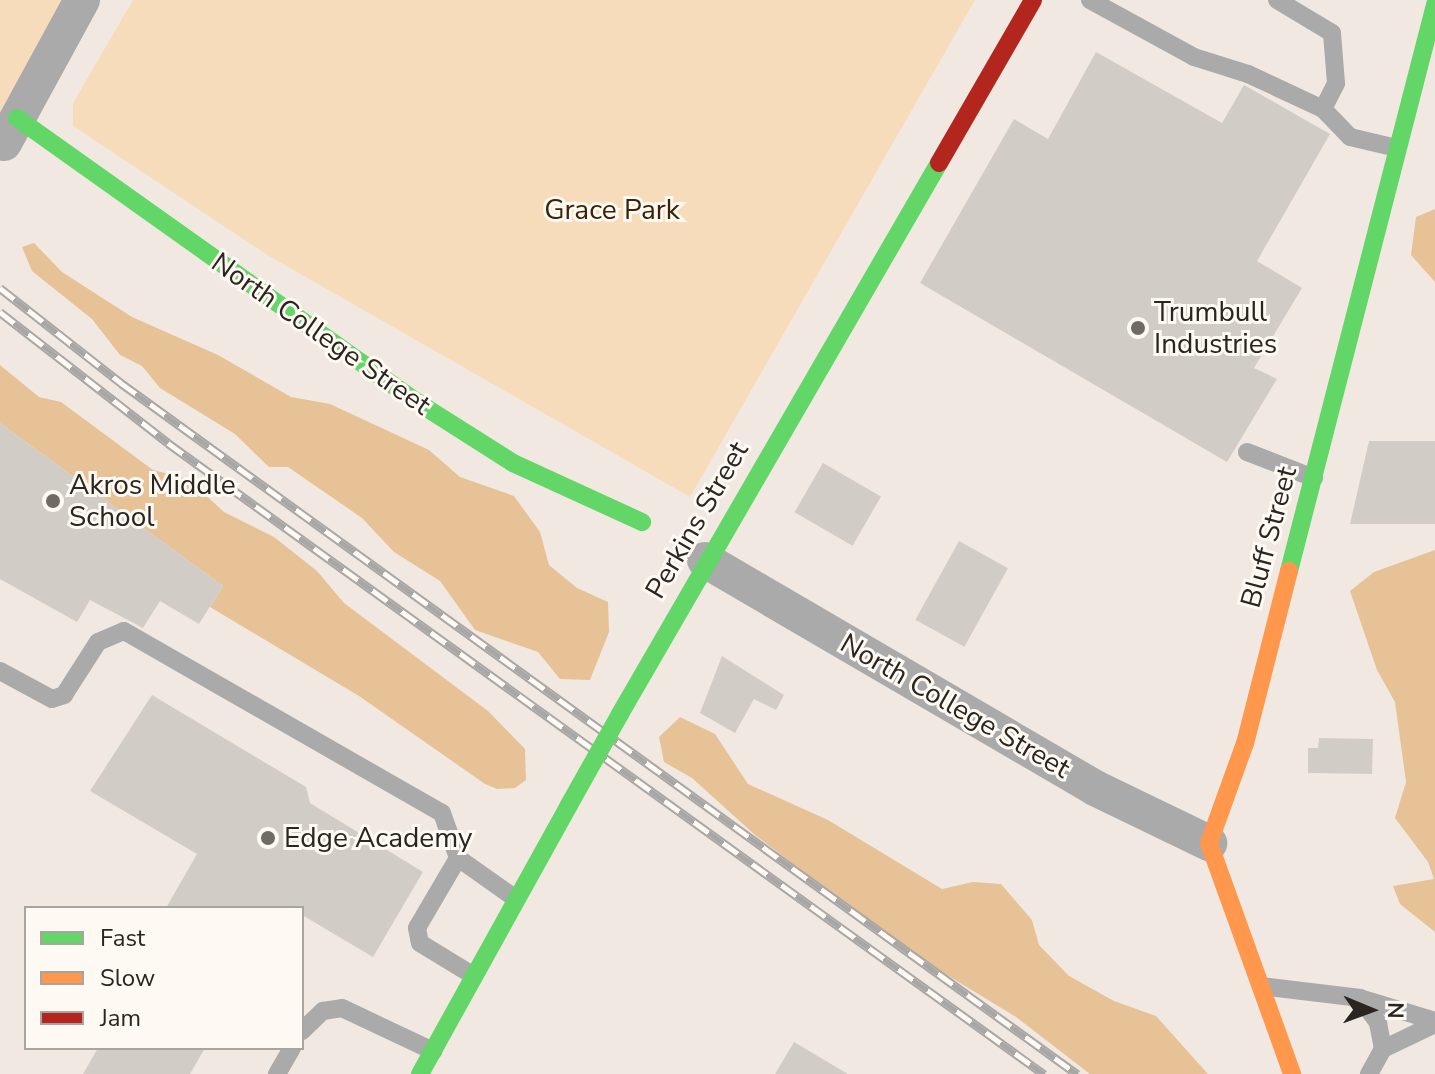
<!DOCTYPE html>
<style>
body{margin:0}
#map{position:relative;width:1435px;height:1074px;overflow:hidden;background:#f1e9e1;font-family:"Nunito Sans",sans-serif}
div>[style]{position:absolute}
.green>*{inset:0;background:#f7dcbc}
.forest>*{inset:0;background:#e6c296}
.building>*{inset:0;background:#d2ccc6;transform-origin:0 0}
.lane>*{height:18px;margin:-9px;padding:0 9px;transform-origin:9px;border-radius:9px;background:#aaaaab}
.street>*{height:36px;margin:-18px;padding:0 18px;transform-origin:18px;border-radius:18px;background:#aaaaab}
.fast>*{height:18px;margin:-9px;padding:0 9px;transform-origin:9px;border-radius:9px;background:#63d668}
.slow>*{height:18px;margin:-9px;padding:0 9px;transform-origin:9px;border-radius:9px;background:#ff974d}
.jam>*{height:18px;margin:-9px;padding:0 9px;transform-origin:9px;border-radius:9px;background:#b3261e}
.rail>*{height:9px;margin-top:-4.5px;transform-origin:0;background:repeating-linear-gradient(90deg,#fef9f3 0 18px,#a9a7a5 0 36px);box-sizing:border-box;border-block:2px solid #a9a7a5}
.fast-bridge>*{height:18px;margin:-9px;padding:0 9px;transform-origin:9px;border-radius:9px;background:#63d668}
.dots>*{width:22px;height:22px;translate:-50% -50%;box-sizing:border-box;border:4px solid #fef9f3;border-radius:50%}
span{translate:-50% -50%;white-space:nowrap;text-align:center;line-height:1.15;-webkit-text-stroke:6px #fef9f3;paint-order:stroke}
.park-label{font-size:28px;color:#3b2403}
.poi-label{font-size:28px;color:#2a2520}
.left{translate:0 -50%;text-align:left}
.street-label{font-size:28px;color:#2a2520}
.legend{position:absolute;left:24px;top:906px;width:280px;height:144px;box-sizing:border-box;background:#fef9f3;border:2px solid #a9a49f;margin:0;padding:10px 14px;list-style:none;font-size:24px;color:#2a2520}
.legend li{display:flex;align-items:center;gap:16px;height:40px}
.legend b{width:40px;border:2px solid #a9a49f}
.north{position:absolute;left:1331px;top:970px;width:80px;height:80px;-webkit-text-stroke:6px #fef9f3;paint-order:stroke;rotate:91deg;font-size:22px;font-weight:700;line-height:32px;text-align:center;color:#2a2520}
.north::after{content:'';display:block;margin:auto;width:28px;height:36px;background:#2a2520;clip-path:polygon(50% 0,100% 100%,50% 72%,0 100%)}
</style>
<div id="map">
<div class="green">
<i style="clip-path:polygon(0 0,82px 0,0 149px)"></i>
<i style="clip-path:polygon(133px 0,975px 0,690px 497px,269px 256px,73px 126px,73px 103px)"></i>
</div>
<div class="forest">
<i style="clip-path:polygon(1435px 209px,1435px 282px,1411px 255px,1416px 217px)"></i>
<i style="clip-path:polygon(34px 243px,62px 272px,132px 317px,218px 355px,291px 397px,330px 404px,429px 450px,460px 477px,514px 496px,540px 532px,549px 565px,577px 588px,608px 602px,609px 632px,590px 680px,560px 679px,538px 652px,475px 630px,440px 581px,394px 552px,362px 518px,288px 467px,269px 467px,235px 434px,160px 388px,142px 366px,120px 355px,92px 319px,32px 271px,22px 247px)"></i>
<i style="clip-path:polygon(0 365px,39px 397px,61px 402px,153px 470px,188px 479px,224px 512px,274px 537px,317px 571px,344px 603px,488px 711px,525px 749px,526px 780px,515px 788px,497px 789px,485px 784px,359px 696px,210px 607px,223px 586px,0 423px)"></i>
<i style="clip-path:polygon(1435px 550px,1435px 932px,1400px 904px,1393px 886px,1434px 879px,1428px 862px,1395px 818px,1406px 782px,1395px 702px,1377px 670px,1350px 591px,1374px 572px)"></i>
<i style="clip-path:polygon(680px 717px,715px 734px,748px 784px,828px 820px,942px 889px,973px 882px,1001px 884px,1032px 920px,1039px 945px,1069px 976px,1114px 1001px,1156px 1016px,1208px 1074px,1090px 1074px,1016px 1017px,911px 953px,755px 835px,692px 778px,664px 762px,659px 737px)"></i>
</div>
<div class="building">
<i style="clip-path:polygon(1096px 52px,1222px 123px,1244px 85px,1330px 134px,1257px 261px,1302px 288px,1254px 368px,1277px 379px,1227px 462px,920px 283px,1014px 119px,1048px 139px)"></i>
<i style="clip-path:polygon(0 423px,223px 586px,199px 624px,160px 601px,143px 628px,90px 600px,77px 622px,0 579px)"></i>
<i style="clip-path:polygon(1369px 441px,1435px 441px,1435px 524px,1350px 524px)"></i>
<i style="left:823px;top:463px;width:67px;height:57px;rotate:30deg"></i>
<i style="left:959px;top:541px;width:56px;height:90px;rotate:29deg"></i>
<i style="clip-path:polygon(722px 656px,784px 695px,776px 710px,754px 699px,735px 733px,700px 713px)"></i>
<i style="clip-path:polygon(152px 695px,306px 787px,310px 803px,423px 872px,373px 957px,302px 915px,302px 908px,166px 908px,197px 854px,90px 791px)"></i>
<i style="clip-path:polygon(1319px 738px,1373px 739px,1372px 774px,1308px 773px,1308px 748px,1318px 748px)"></i>
<i style="clip-path:polygon(794px 1042px,848px 1074px,775px 1074px)"></i>
<i style="clip-path:polygon(98px 1048px,205px 1048px,190px 1074px,83px 1074px)"></i>
</div>
<div class="lane">
<i style="left:1090px;top:0;width:119px;rotate:28.7deg"></i>
<i style="left:1194px;top:57px;width:57px;rotate:17.5deg"></i>
<i style="left:1248px;top:74px;width:83px;rotate:25deg"></i>
<i style="left:1323px;top:109px;width:29px;rotate:-63deg"></i>
<i style="left:1336px;top:83px;width:50px;rotate:-94.6deg"></i>
<i style="left:1332px;top:33px;width:64px;rotate:-149deg"></i>
<i style="left:1323px;top:109px;width:39px;rotate:46deg"></i>
<i style="left:1350px;top:137px;width:48px;rotate:13.2deg"></i>
<i style="left:1247px;top:452px;width:72px;rotate:21.2deg"></i>
<i style="left:0;top:671px;width:59px;rotate:28.3deg"></i>
<i style="left:52px;top:699px;width:13px;rotate:-18deg"></i>
<i style="left:64px;top:695px;width:63px;rotate:-57.3deg"></i>
<i style="left:98px;top:642px;width:28px;rotate:-23deg"></i>
<i style="left:124px;top:631px;width:366px;rotate:29.8deg"></i>
<i style="left:442px;top:813px;width:48px;rotate:70.4deg"></i>
<i style="left:458px;top:858px;width:71px;rotate:35.3deg"></i>
<i style="left:458px;top:858px;width:81px;rotate:120.4deg"></i>
<i style="left:417px;top:928px;width:15px;rotate:79deg"></i>
<i style="left:420px;top:943px;width:63px;rotate:31.4deg"></i>
<i style="left:1261px;top:986px;width:100px;rotate:6.9deg"></i>
<i style="left:1360px;top:998px;width:78px;rotate:17deg"></i>
<i style="left:1360px;top:998px;width:31px;rotate:54deg"></i>
<i style="left:1378px;top:1023px;width:26px;rotate:79deg"></i>
<i style="left:302px;top:1031px;width:29px;rotate:-44deg"></i>
<i style="left:323px;top:1011px;width:19px;rotate:-9deg"></i>
<i style="left:342px;top:1008px;width:101px;rotate:25.3deg"></i>
<i style="left:277px;top:1074px;width:30px;rotate:-60deg"></i>
<i style="left:1369px;top:1074px;width:29px;rotate:-61deg"></i>
<i style="left:1383px;top:1049px;width:58px;rotate:-25.7deg"></i>
</div>
<div class="street">
<i style="left:4px;top:143px;width:163px;rotate:-61.4deg"></i>
<i style="left:705px;top:560px;width:452px;rotate:30.3deg"></i>
<i style="left:1095px;top:788px;width:127px;rotate:25.8deg"></i>
</div>
<div class="fast">
<i style="left:17px;top:118px;width:491px;rotate:35.4deg"></i>
<i style="left:417px;top:402px;width:114px;rotate:32.4deg"></i>
<i style="left:513px;top:463px;width:142px;rotate:24.6deg"></i>
<i style="left:1289px;top:571px;width:585px;rotate:-75.54deg"></i>
<i style="left:620px;top:714px;width:637px;rotate:-59.93deg"></i>
<i style="left:420px;top:1074px;width:308px;rotate:-61deg"></i>
</div>
<div class="slow">
<i style="left:1289px;top:571px;width:178px;rotate:104.3deg"></i>
<i style="left:1245px;top:743px;width:106px;rotate:109.8deg"></i>
<i style="left:1209px;top:843px;width:245px;rotate:70.2deg"></i>
</div>
<div class="jam">
<i style="left:939px;top:163px;width:188px;rotate:-60deg"></i>
</div>
<div class="rail">
<i style="left:0;top:288px;width:154px;rotate:38.1deg"></i>
<i style="left:121px;top:383px;width:1180px;rotate:35.86deg"></i>
<i style="left:0;top:312px;width:213px;rotate:37.9deg"></i>
<i style="left:168px;top:443px;width:1080px;rotate:35.77deg"></i>
</div>
<div class="fast-bridge">
<i style="left:569px;top:805px;width:104px;rotate:-60.7deg"></i>
</div>
<div class="dots">
<i style="left:1138px;top:328px;background:#706a64"></i>
<i style="left:53px;top:501px;background:#706a64"></i>
<i style="left:268px;top:838px;background:#706a64"></i>
</div>
<div class="park-label">
<span style="left:612px;top:210px">Grace Park</span>
</div>
<div class="poi-label">
<span class="left" style="left:1154px;top:328px">Trumbull<br>Industries</span>
<span class="left" style="left:69px;top:501px">Akros Middle<br>School</span>
<span class="left" style="left:284px;top:838px">Edge Academy</span>
</div>
<div class="street-label">
<span style="left:321px;top:334px;rotate:35deg">North College Street</span>
<span style="left:697px;top:520px;rotate:-60deg">Perkins Street</span>
<span style="left:1269px;top:537px;rotate:-75deg">Bluff Street</span>
<span style="left:955px;top:706px;rotate:30deg">North College Street</span>
</div>
<ul class="legend">
<li><b style="height:10px;background:#63d668"></b>Fast</li>
<li><b style="height:10px;background:#ff974d"></b>Slow</li>
<li><b style="height:10px;background:#b3261e"></b>Jam</li>
</ul>
<div class="north">N</div>
</div>
